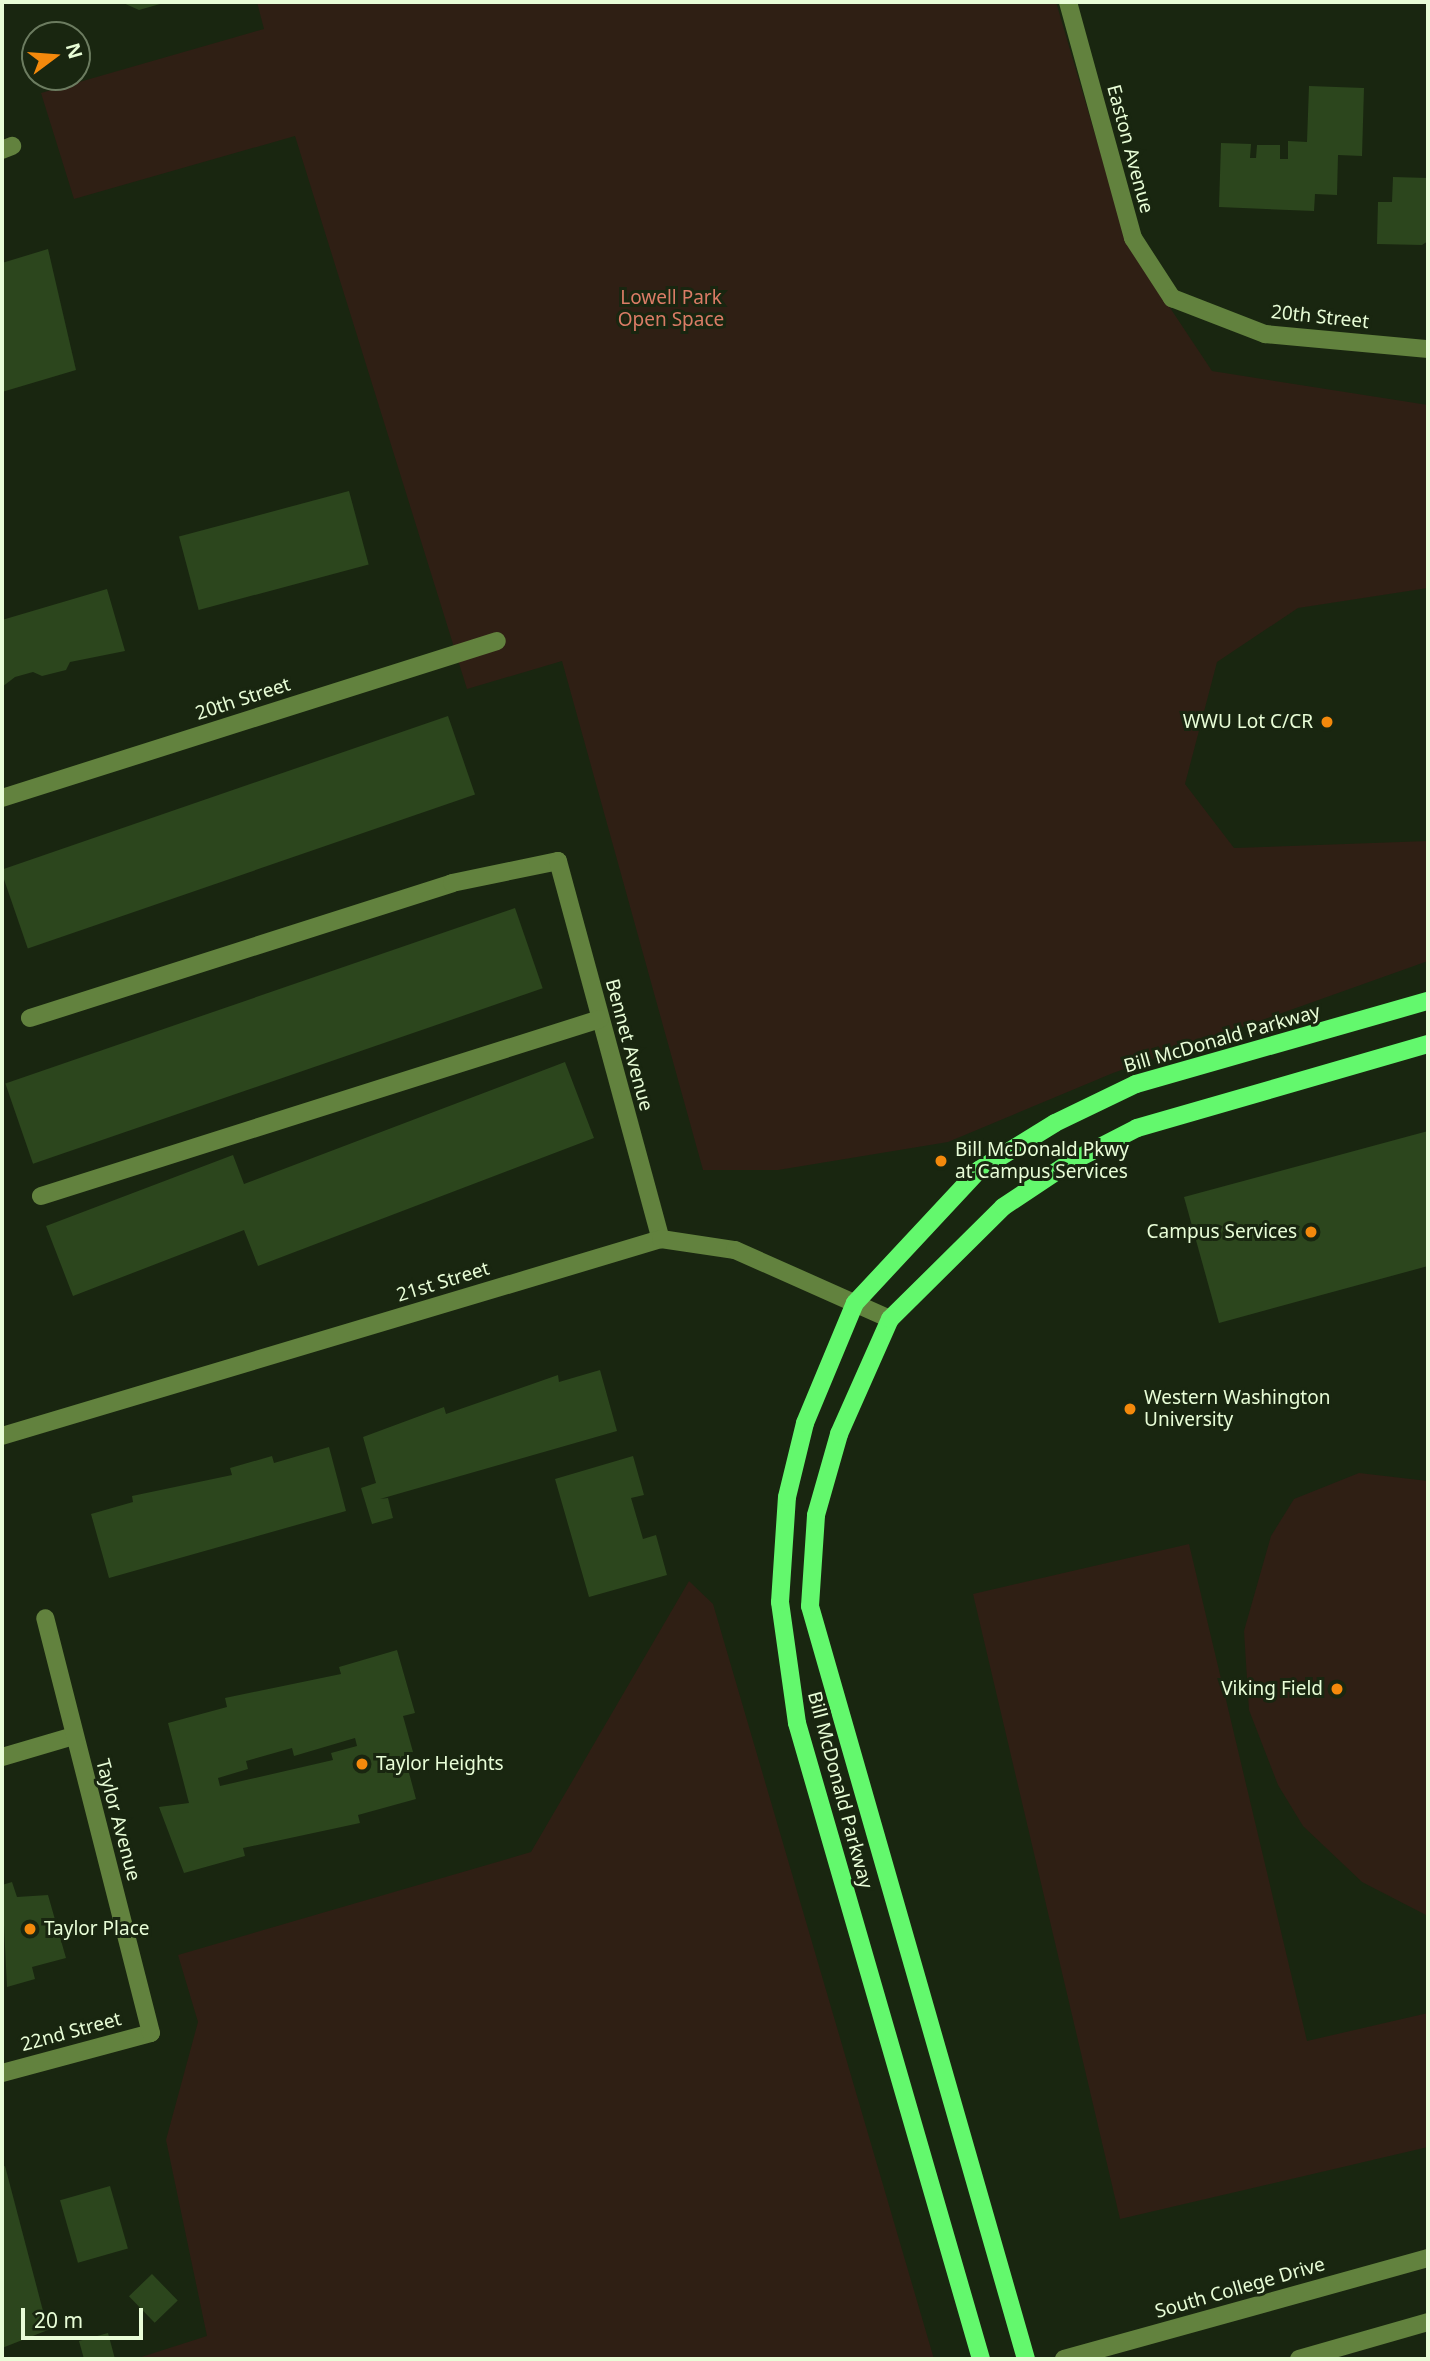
<!DOCTYPE html>
<style>
body{margin:0}
#map{position:relative;width:1430px;height:2361px;overflow:hidden;background:#192610;font-family:"Noto Sans",sans-serif}
div>[style]{position:absolute}
.green>*{inset:0;background:#2f1f14}
.building>*{inset:0;background:#2c461d;transform-origin:0 0}
.minor>*{height:18px;margin:-9px;padding:0 9px;transform-origin:9px;border-radius:9px;background:#62823e}
.major>*{height:18px;margin:-9px;padding:0 9px;transform-origin:9px;border-radius:9px;background:#63f86d}
.dots>*{width:19px;height:19px;translate:-50% -50%;box-sizing:border-box;border:4px solid #192610;border-radius:50%}
span{translate:-50% -50%;white-space:nowrap;text-align:center;line-height:1.15;-webkit-text-stroke:6px #192610;paint-order:stroke}
.street-label{font-size:19px;color:#e8fdd7}
.park-label{font-size:19px;color:#da7c66}
.poi-label{font-size:19px;color:#e8fdd7}
.right{translate:-100% -50%;text-align:right}
.left{translate:0 -50%;text-align:left}
.frame{position:absolute;inset:0;border:4px solid #e8fdd7;pointer-events:none}
.north{position:absolute;left:21px;top:21px;width:70px;height:70px;box-sizing:border-box;background:#192610;border:2px solid #6c7c60;border-radius:50%;rotate:74deg;font-size:19px;font-weight:700;line-height:28px;text-align:center;color:#e8fdd7}
.north::after{content:'';display:block;margin:auto;width:24px;height:32px;background:#f4890c;clip-path:polygon(50% 0,100% 100%,50% 72%,0 100%)}
.scale{position:absolute;left:21px;top:2308px;width:122px;height:32px;box-sizing:border-box;border:4px solid #e8fdd7;border-top:0;padding-left:9px;font-size:21px;line-height:24px;white-space:nowrap;color:#e8fdd7;-webkit-text-stroke:5px #192610;paint-order:stroke}
</style>
<div id="map">
<div class="green">
<i style="clip-path:polygon(257px 2px,1056px 2px,1127px 243px,1212px 371px,1428px 405px,1428px 588px,1298px 608px,1217px 662px,1185px 784px,1234px 848px,1428px 841px,1428px 961px,1113px 1073px,948px 1142px,778px 1170px,703px 1170px,562px 661px,467px 689px,295px 136px,74px 199px,41px 93px,264px 29px)"></i>
<i style="clip-path:polygon(1359px 1473px,1428px 1481px,1428px 1916px,1362px 1882px,1303px 1826px,1278px 1785px,1249px 1710px,1244px 1631px,1271px 1536px,1294px 1499px)"></i>
<i style="clip-path:polygon(1189px 1544px,1307px 2041px,1428px 2013px,1428px 2147px,1120px 2219px,973px 1594px)"></i>
<i style="clip-path:polygon(689px 1581px,713px 1604px,934px 2359px,135px 2359px,207px 2336px,166px 2140px,198px 2022px,178px 1955px,531px 1852px)"></i>
</div>
<div class="building">
<i style="clip-path:polygon(121px 2px,167px 2px,139px 10px)"></i>
<i style="clip-path:polygon(1309px 86px,1364px 88px,1362px 156px,1338px 155px,1337px 195px,1315px 194px,1314px 211px,1219px 207px,1221px 143px,1251px 144px,1250px 158px,1256px 158px,1257px 145px,1280px 145px,1280px 159px,1288px 159px,1288px 141px,1307px 142px)"></i>
<i style="clip-path:polygon(1393px 177px,1428px 178px,1428px 241px,1422px 245px,1377px 244px,1378px 202px,1392px 202px)"></i>
<i style="clip-path:polygon(48px 249px,76px 370px,2px 392px,2px 263px)"></i>
<i style="left:349px;top:491px;width:76px;height:176px;rotate:75deg"></i>
<i style="clip-path:polygon(107px 589px,125px 651px,70px 662px,66px 670px,42px 676px,33px 672px,15px 677px,2px 687px,2px 620px)"></i>
<i style="left:448px;top:716px;width:83px;height:473px;rotate:71deg"></i>
<i style="left:515px;top:908px;width:85px;height:539px;rotate:71deg"></i>
<i style="clip-path:polygon(565px 1062px,594px 1138px,258px 1266px,244px 1230px,73px 1296px,46px 1226px,233px 1155px,244px 1184px)"></i>
<i style="clip-path:polygon(1428px 1131px,1428px 1266px,1219px 1323px,1184px 1197px)"></i>
<i style="clip-path:polygon(600px 1370px,617px 1431px,380px 1499px,388px 1498px,393px 1518px,372px 1524px,361px 1488px,376px 1483px,363px 1437px,444px 1407px,446px 1414px,558px 1375px,559px 1382px)"></i>
<i style="clip-path:polygon(329px 1447px,346px 1511px,109px 1578px,91px 1514px,133px 1502px,132px 1496px,232px 1475px,230px 1468px,272px 1456px,274px 1463px)"></i>
<i style="clip-path:polygon(633px 1456px,644px 1495px,631px 1498px,643px 1539px,656px 1535px,667px 1575px,589px 1597px,555px 1479px)"></i>
<i style="clip-path:polygon(evenodd,397px 1650px,415px 1713px,403px 1716px,413px 1752px,404px 1754px,416px 1799px,358px 1815px,360px 1823px,243px 1848px,245px 1856px,184px 1873px,159px 1807px,189px 1803px,168px 1723px,227px 1707px,225px 1698px,341px 1674px,339px 1667px,397px 1650px,355px 1738px,357px 1746px,331px 1753px,333px 1760px,220px 1786px,218px 1778px,248px 1769px,246px 1761px,292px 1748px,294px 1756px,355px 1738px)"></i>
<i style="clip-path:polygon(12px 1882px,17px 1897px,48px 1895px,66px 1958px,32px 1967px,35px 1979px,7px 1987px,2px 1885px)"></i>
<i style="clip-path:polygon(5px 2166px,48px 2330px,2px 2348px,2px 2167px)"></i>
<i style="left:110px;top:2186px;width:65px;height:52px;rotate:74deg"></i>
<i style="left:152px;top:2274px;width:37px;height:32px;rotate:46deg"></i>
<i style="clip-path:polygon(108px 2333px,115px 2359px,84px 2359px,79px 2341px)"></i>
</div>
<div class="minor">
<i style="left:1068px;top:2px;width:245px;rotate:74.6deg"></i>
<i style="left:1133px;top:238px;width:72px;rotate:57deg"></i>
<i style="left:1172px;top:298px;width:100px;rotate:21.2deg"></i>
<i style="left:1265px;top:334px;width:164px;rotate:5.3deg"></i>
<i style="left:2px;top:150px;width:11px;rotate:-22deg"></i>
<i style="left:2px;top:798px;width:519px;rotate:-17.6deg"></i>
<i style="left:30px;top:1018px;width:443px;rotate:-17.7deg"></i>
<i style="left:452px;top:883px;width:108px;rotate:-11.7deg"></i>
<i style="left:558px;top:861px;width:392px;rotate:74.8deg"></i>
<i style="left:41px;top:1196px;width:586px;rotate:-17.57deg"></i>
<i style="left:2px;top:1436px;width:688px;rotate:-16.64deg"></i>
<i style="left:661px;top:1239px;width:75px;rotate:8.5deg"></i>
<i style="left:735px;top:1250px;width:170px;rotate:24deg"></i>
<i style="left:2px;top:1757px;width:75px;rotate:-16.3deg"></i>
<i style="left:2px;top:2073px;width:154px;rotate:-15deg"></i>
<i style="left:151px;top:2033px;width:428px;rotate:-104.3deg"></i>
<i style="left:1064px;top:2359px;width:378px;rotate:-15.5deg"></i>
<i style="left:1299px;top:2359px;width:134px;rotate:-16deg"></i>
</div>
<div class="major">
<i style="left:981px;top:2359px;width:662px;rotate:-106.14deg"></i>
<i style="left:797px;top:1723px;width:122px;rotate:-98deg"></i>
<i style="left:780px;top:1602px;width:105px;rotate:-86.2deg"></i>
<i style="left:787px;top:1497px;width:76px;rotate:-76.3deg"></i>
<i style="left:805px;top:1423px;width:130px;rotate:-67.4deg"></i>
<i style="left:855px;top:1303px;width:182px;rotate:-47deg"></i>
<i style="left:979px;top:1170px;width:89px;rotate:-31.7deg"></i>
<i style="left:1055px;top:1123px;width:90px;rotate:-25.7deg"></i>
<i style="left:1136px;top:1084px;width:304px;rotate:-15.9deg"></i>
<i style="left:1026px;top:2359px;width:783px;rotate:-106.01deg"></i>
<i style="left:810px;top:1606px;width:91px;rotate:-86.2deg"></i>
<i style="left:816px;top:1515px;width:84px;rotate:-74.1deg"></i>
<i style="left:839px;top:1434px;width:126px;rotate:-66.1deg"></i>
<i style="left:890px;top:1319px;width:159px;rotate:-44.7deg"></i>
<i style="left:1003px;top:1207px;width:79px;rotate:-33.7deg"></i>
<i style="left:1069px;top:1163px;width:76px;rotate:-27.2deg"></i>
<i style="left:1137px;top:1128px;width:303px;rotate:-16.1deg"></i>
</div>
<div class="dots">
<i style="left:1327px;top:722px;background:#f4890c"></i>
<i style="left:941px;top:1161px;background:#f4890c"></i>
<i style="left:1311px;top:1232px;background:#f4890c"></i>
<i style="left:1130px;top:1409px;background:#f4890c"></i>
<i style="left:1337px;top:1689px;background:#f4890c"></i>
<i style="left:362px;top:1764px;background:#f4890c"></i>
<i style="left:30px;top:1929px;background:#f4890c"></i>
</div>
<div class="street-label">
<span style="left:1130px;top:149px;rotate:75deg">Easton Avenue</span>
<span style="left:1320px;top:317px;rotate:6deg">20th Street</span>
<span style="left:243px;top:699px;rotate:-18deg">20th Street</span>
<span style="left:1222px;top:1039px;rotate:-16deg">Bill McDonald Parkway</span>
<span style="left:629px;top:1045px;rotate:75deg">Bennet Avenue</span>
<span style="left:443px;top:1282px;rotate:-17deg">21st Street</span>
<span style="left:840px;top:1790px;rotate:75deg">Bill McDonald Parkway</span>
<span style="left:118px;top:1820px;rotate:75deg">Taylor Avenue</span>
<span style="left:71px;top:2032px;rotate:-15deg">22nd Street</span>
<span style="left:1240px;top:2288px;rotate:-16deg">South College Drive</span>
</div>
<div class="park-label">
<span style="left:671px;top:309px">Lowell Park<br>Open Space</span>
</div>
<div class="poi-label">
<span class="right" style="left:1313px;top:722px">WWU Lot C/CR</span>
<span class="left" style="left:955px;top:1161px">Bill McDonald Pkwy<br>at Campus Services</span>
<span class="right" style="left:1297px;top:1232px">Campus Services</span>
<span class="left" style="left:1144px;top:1409px">Western Washington<br>University</span>
<span class="right" style="left:1323px;top:1689px">Viking Field</span>
<span class="left" style="left:376px;top:1764px">Taylor Heights</span>
<span class="left" style="left:44px;top:1929px">Taylor Place</span>
</div>
<div class="frame"></div>
<div class="north">N</div>
<div class="scale">20 m</div>
</div>
